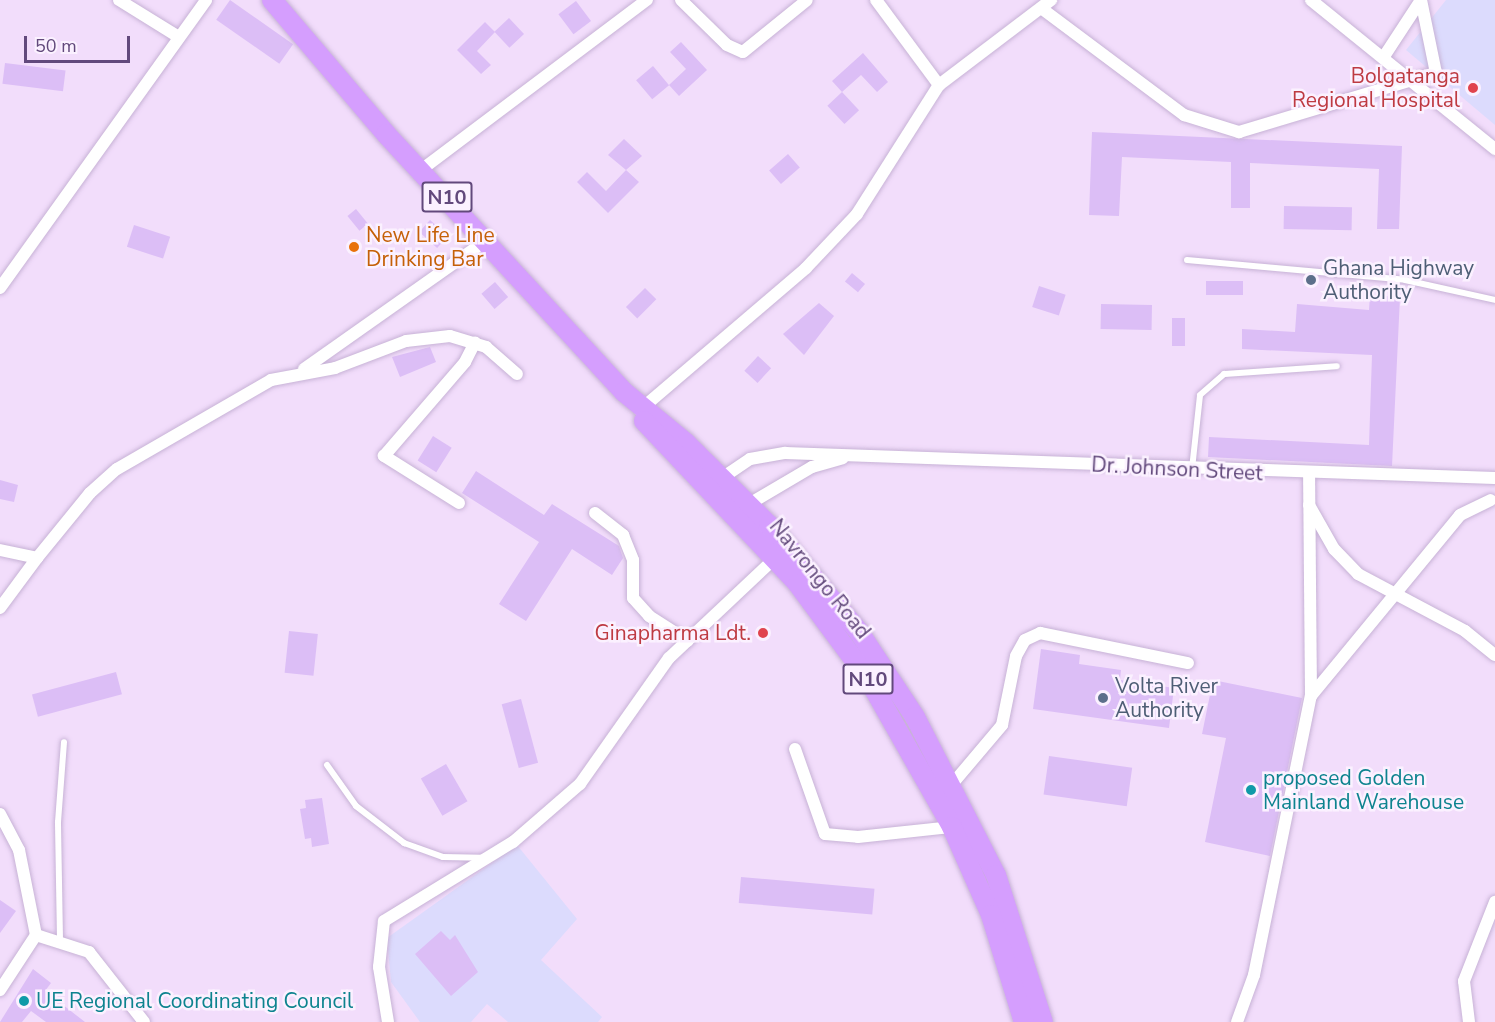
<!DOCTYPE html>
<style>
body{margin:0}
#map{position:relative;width:1495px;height:1022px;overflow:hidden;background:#f9e9fe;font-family:"Nunito Sans",sans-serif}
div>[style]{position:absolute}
.residential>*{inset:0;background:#f2ddfb;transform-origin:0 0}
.medical>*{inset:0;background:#dcdbfd}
.building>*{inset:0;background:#dcbef6;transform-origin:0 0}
.roads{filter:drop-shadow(0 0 2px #c7b2d6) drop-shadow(0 0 2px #c7b2d6)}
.service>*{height:6px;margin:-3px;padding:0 3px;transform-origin:3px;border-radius:3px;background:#fff}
.minor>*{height:12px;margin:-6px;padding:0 6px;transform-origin:6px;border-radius:6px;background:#fff}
.trunk>*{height:20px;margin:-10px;padding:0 10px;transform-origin:10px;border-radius:10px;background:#d59efe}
.dots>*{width:16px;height:16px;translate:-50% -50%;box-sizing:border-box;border:3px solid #fbf1ff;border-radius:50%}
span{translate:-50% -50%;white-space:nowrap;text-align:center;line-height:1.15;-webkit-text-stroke:5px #fbf1ff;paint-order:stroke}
.shield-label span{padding:2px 4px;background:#fbf1ff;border:2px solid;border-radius:4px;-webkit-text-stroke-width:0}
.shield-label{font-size:20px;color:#62497c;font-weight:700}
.health-label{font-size:21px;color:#be3a42}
.right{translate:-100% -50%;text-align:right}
.food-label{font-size:21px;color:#c56008}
.left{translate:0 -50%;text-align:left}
.service-label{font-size:21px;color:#4e5e75}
.street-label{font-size:21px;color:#62497c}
.culture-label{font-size:21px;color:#0d838f}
.scale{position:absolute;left:24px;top:36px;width:106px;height:27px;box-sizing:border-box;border:3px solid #62497c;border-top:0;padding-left:8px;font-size:18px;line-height:21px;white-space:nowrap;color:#62497c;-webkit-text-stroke:4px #fbf1ff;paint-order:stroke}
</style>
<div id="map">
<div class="residential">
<i style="left:0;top:0;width:1495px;height:1022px"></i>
</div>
<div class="medical">
<i style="clip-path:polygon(1446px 0,1495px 0,1495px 125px,1406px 50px)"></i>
<i style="clip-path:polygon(517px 845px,577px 919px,541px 960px,602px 1017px,598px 1022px,508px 1022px,487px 1004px,471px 1022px,420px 1022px,391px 982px,387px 938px)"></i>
</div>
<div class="building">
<i style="left:230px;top:0;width:77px;height:24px;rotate:35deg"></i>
<i style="left:576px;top:1px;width:25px;height:22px;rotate:53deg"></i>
<i style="left:509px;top:18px;width:22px;height:20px;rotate:47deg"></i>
<i style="clip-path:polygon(485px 22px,495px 32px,477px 51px,491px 65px,481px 74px,457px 50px)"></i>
<i style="clip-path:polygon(681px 42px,707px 70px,679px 96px,669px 85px,686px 69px,670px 52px)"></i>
<i style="clip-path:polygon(863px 53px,888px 82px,877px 92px,861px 75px,842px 92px,832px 81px)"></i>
<i style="left:5px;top:63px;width:61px;height:21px;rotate:7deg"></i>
<i style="left:653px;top:66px;width:25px;height:22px;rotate:50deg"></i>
<i style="left:842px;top:92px;width:25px;height:20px;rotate:47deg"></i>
<i style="clip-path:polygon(1092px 132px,1402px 146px,1399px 229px,1377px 229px,1379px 169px,1250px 163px,1250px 208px,1231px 208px,1231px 162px,1122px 157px,1119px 216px,1089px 215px)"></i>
<i style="clip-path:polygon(624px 139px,642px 156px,626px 170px,608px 155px)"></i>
<i style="left:788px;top:154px;width:18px;height:25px;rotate:49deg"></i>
<i style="clip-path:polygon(626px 170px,639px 182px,608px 213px,577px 182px,587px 172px,606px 191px)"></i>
<i style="left:1284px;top:206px;width:68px;height:23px;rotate:1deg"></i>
<i style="left:356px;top:209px;width:19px;height:11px;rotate:51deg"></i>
<i style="left:430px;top:220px;width:24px;height:16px;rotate:42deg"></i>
<i style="left:134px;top:225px;width:38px;height:23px;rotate:18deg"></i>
<i style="left:852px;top:273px;width:17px;height:11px;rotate:40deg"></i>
<i style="left:1206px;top:281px;width:37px;height:14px"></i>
<i style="left:495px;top:282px;width:20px;height:18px;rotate:49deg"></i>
<i style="left:1039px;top:286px;width:28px;height:22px;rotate:18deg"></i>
<i style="left:645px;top:288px;width:16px;height:27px;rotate:45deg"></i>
<i style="clip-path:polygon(1370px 295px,1400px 297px,1392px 466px,1208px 457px,1209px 437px,1369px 445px,1372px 355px,1242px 349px,1242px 329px,1295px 332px,1297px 304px,1369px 310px)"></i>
<i style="clip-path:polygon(819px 303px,834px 316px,804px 355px,783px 334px)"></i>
<i style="left:1101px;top:304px;width:51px;height:25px;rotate:1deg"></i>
<i style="left:1172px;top:318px;width:13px;height:28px"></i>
<i style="clip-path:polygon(430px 347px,436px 362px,400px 377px,392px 357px)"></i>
<i style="left:758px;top:356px;width:18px;height:20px;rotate:43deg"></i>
<i style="left:433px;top:436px;width:22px;height:29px;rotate:32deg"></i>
<i style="clip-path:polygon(476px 471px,544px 515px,552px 504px,619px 546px,623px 558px,612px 575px,572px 549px,526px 621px,499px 604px,539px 542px,462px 493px)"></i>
<i style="clip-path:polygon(0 480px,18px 485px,14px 502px,0 499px)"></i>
<i style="left:289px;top:631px;width:29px;height:42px;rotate:6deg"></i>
<i style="clip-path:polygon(1041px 649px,1080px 655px,1079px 664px,1121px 670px,1120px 680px,1174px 688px,1169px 728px,1033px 709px)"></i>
<i style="left:116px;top:672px;width:23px;height:87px;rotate:75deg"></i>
<i style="clip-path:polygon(1213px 680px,1302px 698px,1270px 856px,1205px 842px,1226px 738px,1202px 734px)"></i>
<i style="left:521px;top:699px;width:66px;height:20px;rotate:75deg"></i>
<i style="left:1049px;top:756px;width:84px;height:39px;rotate:8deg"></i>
<i style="left:446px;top:764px;width:43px;height:29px;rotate:60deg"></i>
<i style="clip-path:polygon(322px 798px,329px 844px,312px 847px,311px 838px,305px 839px,300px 809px,306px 808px,305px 800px)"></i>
<i style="left:741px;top:877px;width:134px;height:26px;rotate:5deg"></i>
<i style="clip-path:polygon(0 900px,16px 911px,0 933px)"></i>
<i style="clip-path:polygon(441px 931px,450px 940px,455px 935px,478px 972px,451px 996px,415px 954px)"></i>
<i style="clip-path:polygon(33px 969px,51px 983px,45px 991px,85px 1022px,46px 1022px,31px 1011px,22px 1022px,0 1022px)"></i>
</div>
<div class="roads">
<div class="service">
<i style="left:1187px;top:260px;width:219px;rotate:5.2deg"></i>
<i style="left:1405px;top:280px;width:92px;rotate:12.5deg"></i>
<i style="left:1192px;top:469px;width:74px;rotate:-83.8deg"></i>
<i style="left:1200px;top:395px;width:32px;rotate:-41deg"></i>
<i style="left:1224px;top:374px;width:113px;rotate:-4deg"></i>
<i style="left:327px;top:765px;width:50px;rotate:54.7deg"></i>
<i style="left:356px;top:806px;width:61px;rotate:37.6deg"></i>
<i style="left:404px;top:843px;width:41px;rotate:19.7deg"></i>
<i style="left:443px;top:857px;width:39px;rotate:1deg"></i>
<i style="left:60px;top:939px;width:117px;rotate:-91deg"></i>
<i style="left:58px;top:822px;width:80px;rotate:-85.7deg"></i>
</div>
<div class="minor">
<i style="left:119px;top:0;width:70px;rotate:31.7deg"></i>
<i style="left:681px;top:0;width:64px;rotate:44.4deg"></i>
<i style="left:727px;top:45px;width:17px;rotate:24deg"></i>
<i style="left:743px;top:52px;width:82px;rotate:-39.1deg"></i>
<i style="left:876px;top:0;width:106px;rotate:53.5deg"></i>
<i style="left:1311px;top:0;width:237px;rotate:39deg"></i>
<i style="left:1041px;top:8px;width:179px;rotate:36.8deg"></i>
<i style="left:1184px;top:115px;width:58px;rotate:17.2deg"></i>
<i style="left:1239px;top:132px;width:206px;rotate:-16.7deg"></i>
<i style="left:1436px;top:73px;width:75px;rotate:-101.6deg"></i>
<i style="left:1383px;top:58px;width:69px;rotate:-56.8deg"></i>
<i style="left:421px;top:170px;width:283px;rotate:-37deg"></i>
<i style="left:0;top:288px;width:354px;rotate:-54.4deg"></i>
<i style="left:304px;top:369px;width:224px;rotate:-35.2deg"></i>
<i style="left:640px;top:410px;width:218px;rotate:-40.5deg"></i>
<i style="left:806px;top:268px;width:74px;rotate:-46.6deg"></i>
<i style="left:857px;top:214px;width:153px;rotate:-57.6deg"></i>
<i style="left:939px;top:85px;width:141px;rotate:-37.2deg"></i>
<i style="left:716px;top:482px;width:41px;rotate:-34.1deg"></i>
<i style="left:750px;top:459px;width:36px;rotate:-10deg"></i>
<i style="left:785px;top:453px;width:710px;rotate:2.02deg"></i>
<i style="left:459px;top:503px;width:89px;rotate:-147.9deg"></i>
<i style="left:384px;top:456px;width:124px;rotate:-49.2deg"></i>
<i style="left:465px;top:362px;width:22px;rotate:-63deg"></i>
<i style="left:1309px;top:505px;width:51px;rotate:60.4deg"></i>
<i style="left:1334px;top:549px;width:35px;rotate:46deg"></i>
<i style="left:1358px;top:574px;width:121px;rotate:28deg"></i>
<i style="left:1465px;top:631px;width:38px;rotate:39deg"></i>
<i style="left:744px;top:507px;width:79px;rotate:-30.5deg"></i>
<i style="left:812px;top:467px;width:32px;rotate:-16deg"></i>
<i style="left:595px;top:513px;width:36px;rotate:38deg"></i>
<i style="left:623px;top:535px;width:27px;rotate:68deg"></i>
<i style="left:633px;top:560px;width:38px;rotate:90deg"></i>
<i style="left:633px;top:598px;width:24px;rotate:48deg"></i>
<i style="left:649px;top:616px;width:46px;rotate:32.7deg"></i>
<i style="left:0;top:550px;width:38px;rotate:12deg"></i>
<i style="left:37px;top:558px;width:84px;rotate:-50.8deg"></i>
<i style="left:90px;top:493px;width:36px;rotate:-42deg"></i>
<i style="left:117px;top:469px;width:178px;rotate:-30deg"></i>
<i style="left:271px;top:380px;width:65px;rotate:-10.6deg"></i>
<i style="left:335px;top:368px;width:76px;rotate:-20.8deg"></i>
<i style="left:406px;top:341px;width:44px;rotate:-6.5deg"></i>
<i style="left:450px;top:336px;width:38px;rotate:17deg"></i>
<i style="left:486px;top:347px;width:41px;rotate:41.1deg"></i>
<i style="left:0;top:608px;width:62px;rotate:-53.5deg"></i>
<i style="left:1311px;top:696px;width:234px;rotate:-50.5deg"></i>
<i style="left:1460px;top:515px;width:34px;rotate:-26deg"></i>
<i style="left:795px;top:749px;width:90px;rotate:70.6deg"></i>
<i style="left:825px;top:834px;width:33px;rotate:5deg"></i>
<i style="left:858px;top:837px;width:95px;rotate:-6.1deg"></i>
<i style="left:948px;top:789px;width:84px;rotate:-49.8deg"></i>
<i style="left:1002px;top:725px;width:70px;rotate:-78.5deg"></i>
<i style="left:1016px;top:656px;width:18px;rotate:-61deg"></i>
<i style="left:1025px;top:640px;width:17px;rotate:-25deg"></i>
<i style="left:1040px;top:633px;width:151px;rotate:11.5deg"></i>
<i style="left:0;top:814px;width:41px;rotate:62.2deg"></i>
<i style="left:19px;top:850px;width:87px;rotate:78.7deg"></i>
<i style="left:36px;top:935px;width:66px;rotate:123.2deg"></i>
<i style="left:36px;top:935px;width:56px;rotate:17.8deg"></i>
<i style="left:89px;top:952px;width:89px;rotate:51.8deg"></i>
<i style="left:388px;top:1022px;width:56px;rotate:-99.3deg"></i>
<i style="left:379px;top:967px;width:46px;rotate:-83.8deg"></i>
<i style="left:384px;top:921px;width:151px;rotate:-31.5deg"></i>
<i style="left:513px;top:842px;width:89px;rotate:-40.9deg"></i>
<i style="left:580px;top:784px;width:154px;rotate:-54.8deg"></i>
<i style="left:669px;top:658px;width:146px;rotate:-43.3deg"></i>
<i style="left:1237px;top:1022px;width:50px;rotate:-70.1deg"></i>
<i style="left:1254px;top:975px;width:285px;rotate:-78.5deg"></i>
<i style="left:1311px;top:696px;width:221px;rotate:-90.5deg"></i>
<i style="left:1469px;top:1022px;width:41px;rotate:-97deg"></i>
<i style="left:1464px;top:981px;width:85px;rotate:-68.6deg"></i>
</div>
<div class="trunk">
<i style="left:272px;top:0;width:176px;rotate:49.6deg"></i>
<i style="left:386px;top:134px;width:351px;rotate:47.3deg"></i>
<i style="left:624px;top:392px;width:80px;rotate:39.4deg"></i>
<i style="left:686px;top:443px;width:117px;rotate:44.7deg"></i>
<i style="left:769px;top:525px;width:140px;rotate:49.9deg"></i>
<i style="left:859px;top:632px;width:102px;rotate:56.6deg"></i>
<i style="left:915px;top:717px;width:178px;rotate:62.9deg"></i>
<i style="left:996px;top:875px;width:154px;rotate:72.3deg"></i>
<i style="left:644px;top:421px;width:224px;rotate:46.6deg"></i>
<i style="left:798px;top:584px;width:119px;rotate:53.5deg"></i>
<i style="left:869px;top:680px;width:169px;rotate:60.5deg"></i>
<i style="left:952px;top:827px;width:96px;rotate:66.1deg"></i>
<i style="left:991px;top:915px;width:112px;rotate:72.9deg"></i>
</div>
</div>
<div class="dots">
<i style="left:1473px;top:88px;background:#e0444e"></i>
<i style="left:354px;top:247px;background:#e8710a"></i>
<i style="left:1311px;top:280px;background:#5c6f8a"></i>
<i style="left:763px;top:633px;background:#e0444e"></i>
<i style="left:1103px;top:698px;background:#5c6f8a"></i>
<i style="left:1251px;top:790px;background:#0f9aa8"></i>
<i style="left:24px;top:1001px;background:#0f9aa8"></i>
</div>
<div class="shield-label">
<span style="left:447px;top:197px">N10</span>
<span style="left:868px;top:679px">N10</span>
</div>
<div class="health-label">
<span class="right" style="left:1460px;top:88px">Bolgatanga<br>Regional Hospital</span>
<span class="right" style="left:751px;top:633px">Ginapharma Ldt.</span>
</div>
<div class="food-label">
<span class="left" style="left:366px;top:247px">New Life Line<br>Drinking Bar</span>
</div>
<div class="service-label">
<span class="left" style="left:1323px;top:280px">Ghana Highway<br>Authority</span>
<span class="left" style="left:1115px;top:698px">Volta River<br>Authority</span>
</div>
<div class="street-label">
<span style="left:1177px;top:469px;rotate:3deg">Dr. Johnson Street</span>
<span style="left:820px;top:579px;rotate:51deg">Navrongo Road</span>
</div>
<div class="culture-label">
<span class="left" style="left:1263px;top:790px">proposed Golden<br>Mainland Warehouse</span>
<span class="left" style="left:36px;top:1001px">UE Regional Coordinating Council</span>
</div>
<div class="scale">50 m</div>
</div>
